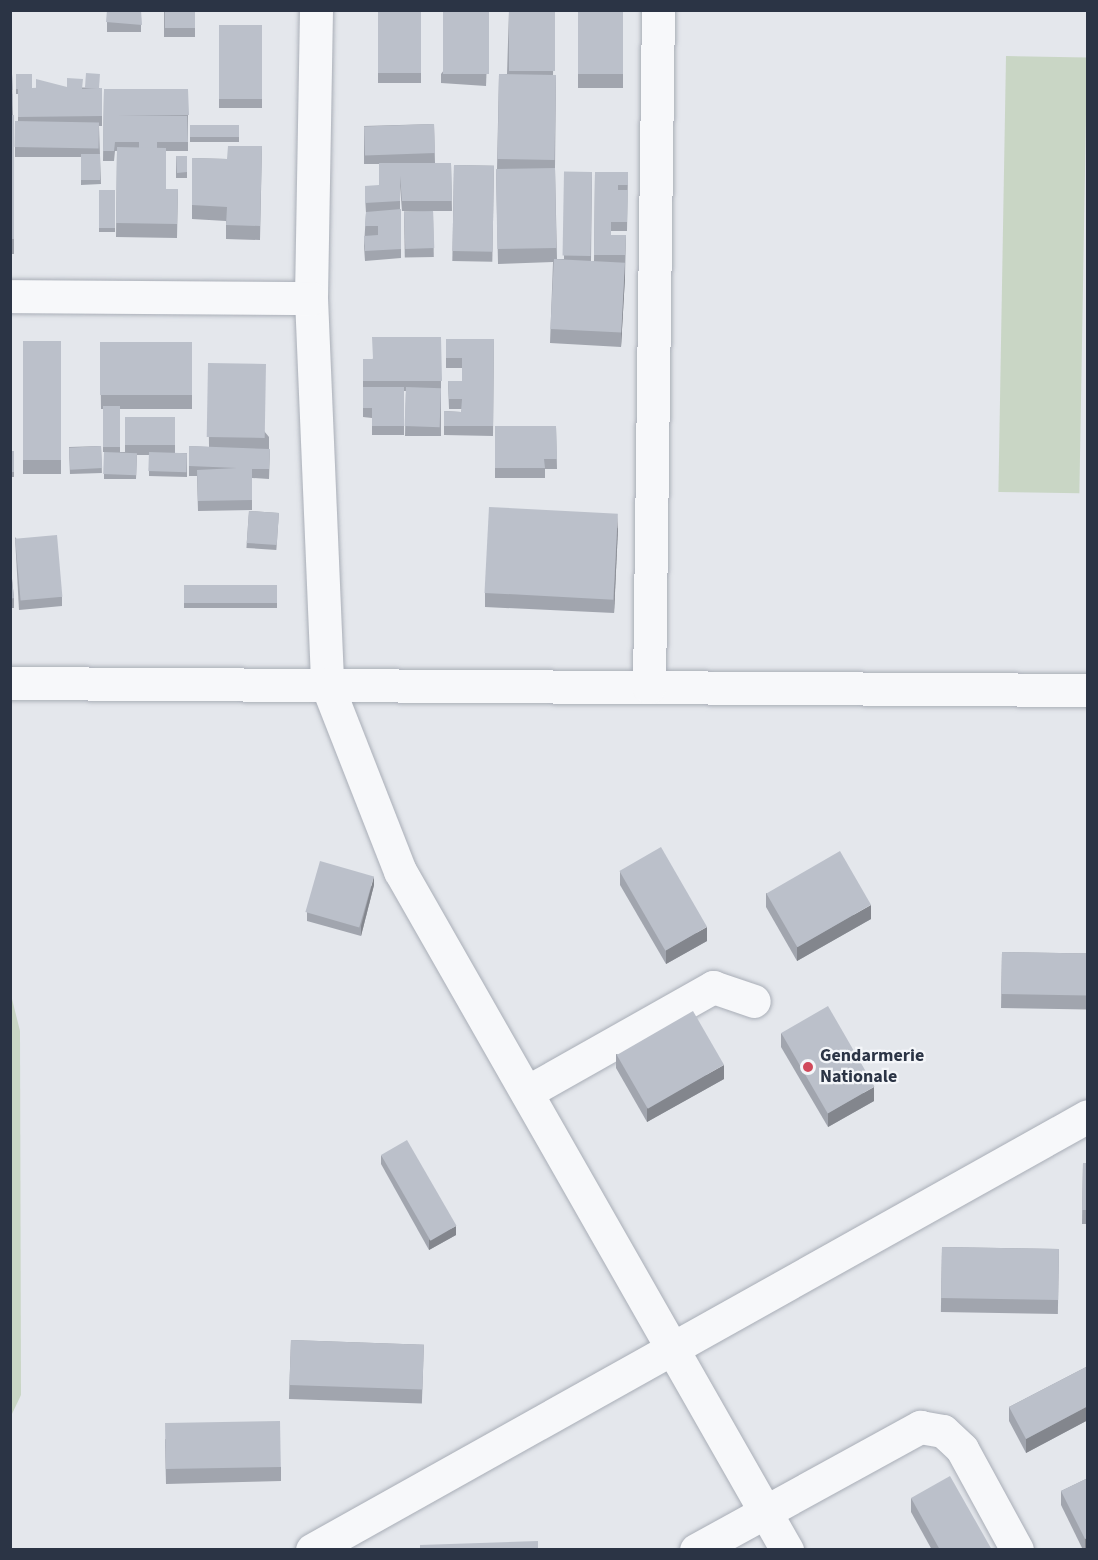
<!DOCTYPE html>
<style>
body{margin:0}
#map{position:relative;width:1098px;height:1560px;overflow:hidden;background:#e4e7ec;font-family:"Source Sans 3",sans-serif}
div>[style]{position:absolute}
.green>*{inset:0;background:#c9d6c5;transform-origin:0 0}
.roads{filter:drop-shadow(0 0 2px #a9aeb7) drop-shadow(0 0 2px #a9aeb7)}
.minor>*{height:33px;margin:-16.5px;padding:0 16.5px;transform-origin:16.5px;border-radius:16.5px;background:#f7f8fa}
.wall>*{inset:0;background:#a1a5ae;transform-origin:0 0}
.shaded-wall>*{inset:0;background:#83868d;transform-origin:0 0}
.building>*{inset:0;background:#bbc0ca;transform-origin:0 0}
.dots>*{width:16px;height:16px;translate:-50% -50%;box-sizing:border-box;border:3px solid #f4f6f9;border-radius:50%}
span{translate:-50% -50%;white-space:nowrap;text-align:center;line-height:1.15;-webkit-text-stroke:4.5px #f4f6f9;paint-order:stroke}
.poi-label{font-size:18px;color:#2b3445;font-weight:700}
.left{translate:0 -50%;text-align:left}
.frame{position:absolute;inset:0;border:12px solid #2b3445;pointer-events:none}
</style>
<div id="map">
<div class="green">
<i style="left:1006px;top:56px;width:81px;height:436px;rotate:1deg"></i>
<i style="clip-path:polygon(11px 995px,20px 1031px,21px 1395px,11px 1416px)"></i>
</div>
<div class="roads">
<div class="minor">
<i style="left:316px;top:10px;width:288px;rotate:91deg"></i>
<i style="left:311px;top:298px;width:387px;rotate:87.6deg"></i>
<i style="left:327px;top:685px;width:200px;rotate:68.6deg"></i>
<i style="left:400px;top:871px;width:782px;rotate:60.32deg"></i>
<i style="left:10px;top:296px;width:301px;rotate:0.4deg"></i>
<i style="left:10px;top:683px;width:1078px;rotate:0.37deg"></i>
<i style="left:649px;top:687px;width:677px;rotate:-89.24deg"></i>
<i style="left:527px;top:1092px;width:214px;rotate:-29.4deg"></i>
<i style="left:713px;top:987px;width:43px;rotate:18.9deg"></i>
<i style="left:312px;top:1550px;width:889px;rotate:-29.22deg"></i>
<i style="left:696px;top:1550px;width:256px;rotate:-28.8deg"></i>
<i style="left:920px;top:1427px;width:23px;rotate:10deg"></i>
<i style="left:943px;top:1431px;width:26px;rotate:43deg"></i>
<i style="left:962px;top:1449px;width:115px;rotate:61.4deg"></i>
</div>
</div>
<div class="wall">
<i style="left:107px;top:10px;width:34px;height:22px"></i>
<i style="left:164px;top:10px;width:31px;height:27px"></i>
<i style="left:378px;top:10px;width:43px;height:73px"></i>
<i style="clip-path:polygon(489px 10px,486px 86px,441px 83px,441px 74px)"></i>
<i style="clip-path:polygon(509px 10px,555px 10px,553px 75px,556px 75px,555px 168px,557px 259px,564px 259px,564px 173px,592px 172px,591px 261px,594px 261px,595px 172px,628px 172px,627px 231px,611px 231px,611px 235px,626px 235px,625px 277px,621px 347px,550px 343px,553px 262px,498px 264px,496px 169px,497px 169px,499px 74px,507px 74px)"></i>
<i style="left:578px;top:10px;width:45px;height:78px"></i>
<i style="left:219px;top:25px;width:43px;height:83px"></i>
<i style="clip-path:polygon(10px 74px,12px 74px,13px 115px,14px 115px,14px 254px,10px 254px)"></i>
<i style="clip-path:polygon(16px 74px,32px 88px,67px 87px,100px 88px,102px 116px,102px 126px,99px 126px,101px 184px,81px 185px,81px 157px,15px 157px,15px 121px,18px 121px,18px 94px,16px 94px)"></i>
<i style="clip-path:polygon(104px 89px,188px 89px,188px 151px,166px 151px,166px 189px,178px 189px,177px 238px,116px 237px,117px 151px,115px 151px,114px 161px,103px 161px)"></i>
<i style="clip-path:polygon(434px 124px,435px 163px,451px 163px,452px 211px,402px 211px,400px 186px,400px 210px,401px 209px,401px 258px,365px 261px,364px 246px,366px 213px,365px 196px,379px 185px,379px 164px,364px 164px,364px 126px)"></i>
<i style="left:239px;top:125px;width:17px;height:49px;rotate:90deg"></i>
<i style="clip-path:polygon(262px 146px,260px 240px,226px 239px,226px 221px,192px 219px,192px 158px,227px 159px)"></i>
<i style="left:176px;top:156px;width:11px;height:22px"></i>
<i style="left:454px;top:165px;width:40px;height:96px;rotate:1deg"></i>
<i style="left:99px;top:190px;width:16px;height:42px"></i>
<i style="left:433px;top:211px;width:46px;height:29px;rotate:89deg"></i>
<i style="clip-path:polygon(441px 337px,441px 436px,405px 436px,406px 391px,404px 391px,404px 435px,372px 435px,372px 418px,363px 417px,363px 359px,372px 359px)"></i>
<i style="clip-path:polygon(446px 339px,494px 339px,493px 436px,444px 435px,444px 411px,461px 412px,462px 409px,449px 409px,448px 381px,462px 381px,462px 368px,446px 368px)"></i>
<i style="left:23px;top:341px;width:38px;height:133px"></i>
<i style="clip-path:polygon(100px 342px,192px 342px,192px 409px,120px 409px,120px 452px,103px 452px,103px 409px,101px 409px)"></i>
<i style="clip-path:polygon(208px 363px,269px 437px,269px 449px,270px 449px,269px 479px,252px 478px,252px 510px,198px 511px,197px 476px,189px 476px,189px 446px,209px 447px)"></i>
<i style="clip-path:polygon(175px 417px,175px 453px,187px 453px,187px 477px,149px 476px,149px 455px,137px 455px,136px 479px,104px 479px,104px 452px,125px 452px,125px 418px)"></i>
<i style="clip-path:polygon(495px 426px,556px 426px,557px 469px,545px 469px,545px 478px,495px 478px)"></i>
<i style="left:101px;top:446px;width:27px;height:32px;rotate:88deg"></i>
<i style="clip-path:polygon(10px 451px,14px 451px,14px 477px,11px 477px,12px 516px,10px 516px)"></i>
<i style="left:249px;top:511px;width:30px;height:37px;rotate:4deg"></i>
<i style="clip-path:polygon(618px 528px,614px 613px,485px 607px,485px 593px)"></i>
<i style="clip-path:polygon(15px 537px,62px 597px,62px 606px,19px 610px)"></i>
<i style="clip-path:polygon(10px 560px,14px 598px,14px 608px,10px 608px)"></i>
<i style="left:277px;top:585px;width:23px;height:93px;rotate:90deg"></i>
<i style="clip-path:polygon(620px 871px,707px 941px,666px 964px,620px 885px)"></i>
<i style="clip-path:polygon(374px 885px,361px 936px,307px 921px,307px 912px)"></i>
<i style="clip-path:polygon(766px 893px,871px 919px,797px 961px,766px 907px)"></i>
<i style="left:1002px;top:952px;width:86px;height:56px;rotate:1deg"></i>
<i style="clip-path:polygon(781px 1033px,874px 1101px,828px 1127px,781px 1047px)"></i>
<i style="clip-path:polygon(616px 1054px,724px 1079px,647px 1122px,616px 1068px)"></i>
<i style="clip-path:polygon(381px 1155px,456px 1235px,429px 1250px,381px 1164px)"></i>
<i style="clip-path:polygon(1083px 1163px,1088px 1163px,1088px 1224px,1082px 1224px)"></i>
<i style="left:942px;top:1247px;width:117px;height:65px;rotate:1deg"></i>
<i style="left:291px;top:1340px;width:133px;height:59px;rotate:2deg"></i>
<i style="clip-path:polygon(1088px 1366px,1088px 1420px,1026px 1453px,1009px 1421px,1009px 1407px)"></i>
<i style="clip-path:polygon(165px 1439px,281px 1467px,281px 1481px,166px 1484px)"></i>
<i style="clip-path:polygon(1088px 1478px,1088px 1550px,1083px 1550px,1061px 1505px,1061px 1491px)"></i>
<i style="clip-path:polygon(911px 1498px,992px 1550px,932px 1550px,911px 1512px)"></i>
</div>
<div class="shaded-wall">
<i style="clip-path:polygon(625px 263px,625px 277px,621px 347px,621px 333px)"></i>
<i style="clip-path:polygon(618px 514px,618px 528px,614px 613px,614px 599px)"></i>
<i style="clip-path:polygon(374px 876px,374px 885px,361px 936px,361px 926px)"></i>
<i style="clip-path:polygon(871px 905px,871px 919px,797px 961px,797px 947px)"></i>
<i style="clip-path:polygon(707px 927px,707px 941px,666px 964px,666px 950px)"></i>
<i style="clip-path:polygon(724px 1065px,724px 1079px,647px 1122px,647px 1108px)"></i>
<i style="clip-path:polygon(874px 1087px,874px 1101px,828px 1127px,828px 1113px)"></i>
<i style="clip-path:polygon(456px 1226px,456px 1235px,429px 1250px,429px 1240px)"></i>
<i style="clip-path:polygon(1088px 1406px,1088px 1420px,1026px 1453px,1026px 1439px)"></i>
<i style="left:1088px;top:1538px;width:12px;height:3px;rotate:90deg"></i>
</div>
<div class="building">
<i style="clip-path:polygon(107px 10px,141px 10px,142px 25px,106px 22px)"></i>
<i style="left:165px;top:10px;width:30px;height:18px"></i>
<i style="left:378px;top:10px;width:43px;height:63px"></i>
<i style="left:443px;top:10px;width:46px;height:64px"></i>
<i style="left:509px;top:10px;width:46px;height:61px"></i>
<i style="left:578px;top:10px;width:45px;height:64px"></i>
<i style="left:219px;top:25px;width:43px;height:74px"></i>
<i style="left:86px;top:73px;width:14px;height:15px;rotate:4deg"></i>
<i style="clip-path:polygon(10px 74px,12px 74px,13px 90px,10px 90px)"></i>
<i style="left:16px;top:74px;width:16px;height:15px"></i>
<i style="left:499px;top:74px;width:57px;height:85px;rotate:1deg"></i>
<i style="clip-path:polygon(67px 78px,83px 79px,82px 89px,102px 88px,102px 116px,18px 117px,18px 88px,36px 88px,36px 79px,67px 87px)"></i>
<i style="clip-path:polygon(104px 89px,188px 89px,189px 115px,117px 115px,187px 116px,188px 142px,157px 142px,157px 148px,139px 148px,139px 142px,115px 142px,114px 151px,103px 151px)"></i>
<i style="clip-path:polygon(10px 94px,13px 94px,12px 115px,10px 115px)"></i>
<i style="left:10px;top:115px;width:4px;height:124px"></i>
<i style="left:15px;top:121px;width:84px;height:26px;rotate:1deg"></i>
<i style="left:434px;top:124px;width:29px;height:70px;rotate:88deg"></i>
<i style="left:239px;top:125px;width:12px;height:49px;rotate:90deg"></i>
<i style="clip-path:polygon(228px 146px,262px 146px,260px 226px,226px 225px,227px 207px,192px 205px,192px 158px,227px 159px)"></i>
<i style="clip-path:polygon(117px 147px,166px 148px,166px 189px,178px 189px,177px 224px,116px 223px)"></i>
<i style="left:81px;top:154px;width:19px;height:26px"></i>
<i style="clip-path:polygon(176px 156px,187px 156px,187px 172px,177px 173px)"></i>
<i style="clip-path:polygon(379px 163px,451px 163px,452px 201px,402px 201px,400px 176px,400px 201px,365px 203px,365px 186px,379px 185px)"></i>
<i style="left:454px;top:165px;width:40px;height:86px;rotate:1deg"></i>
<i style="left:555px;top:168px;width:80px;height:59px;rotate:89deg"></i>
<i style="left:592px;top:172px;width:84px;height:28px;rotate:91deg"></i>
<i style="clip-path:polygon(595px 172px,628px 172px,628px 185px,618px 185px,618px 190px,628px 190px,627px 222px,611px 222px,611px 235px,626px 235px,625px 255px,594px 255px)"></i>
<i style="left:99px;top:190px;width:16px;height:38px"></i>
<i style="clip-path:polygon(401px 209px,401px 249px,365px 251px,364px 236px,378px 235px,378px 226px,365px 226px,366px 212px)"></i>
<i style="left:433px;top:211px;width:37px;height:29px;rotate:88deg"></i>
<i style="left:554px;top:259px;width:71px;height:70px;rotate:3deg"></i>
<i style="clip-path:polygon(372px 337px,441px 337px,442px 381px,363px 381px,363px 359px,373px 359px)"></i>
<i style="clip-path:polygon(446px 339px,494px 339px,493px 426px,444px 426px,444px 411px,461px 412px,462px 399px,449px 399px,448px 381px,462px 381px,462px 358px,446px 358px)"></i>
<i style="left:23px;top:341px;width:38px;height:119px"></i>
<i style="left:100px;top:342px;width:92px;height:53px"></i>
<i style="left:208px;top:363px;width:58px;height:74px;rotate:1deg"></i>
<i style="clip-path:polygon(363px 387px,404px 387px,404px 426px,372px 426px,372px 408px,363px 408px)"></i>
<i style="left:406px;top:387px;width:35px;height:39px;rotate:2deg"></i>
<i style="left:103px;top:406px;width:17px;height:41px"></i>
<i style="left:175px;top:417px;width:28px;height:50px;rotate:90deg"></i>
<i style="clip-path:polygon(495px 426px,556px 426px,557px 459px,544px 459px,545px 468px,495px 468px)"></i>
<i style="left:101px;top:446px;width:22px;height:32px;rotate:87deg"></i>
<i style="clip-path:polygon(189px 446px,270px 449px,269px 469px,252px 469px,252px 500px,198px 501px,197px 470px,237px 468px,189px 466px)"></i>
<i style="left:10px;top:451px;width:4px;height:21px"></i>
<i style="left:104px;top:452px;width:33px;height:22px;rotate:2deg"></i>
<i style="left:149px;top:452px;width:38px;height:19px;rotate:2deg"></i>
<i style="clip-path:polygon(10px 472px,12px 506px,10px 506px)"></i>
<i style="left:489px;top:507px;width:129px;height:86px;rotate:3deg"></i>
<i style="left:249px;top:511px;width:30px;height:32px;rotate:4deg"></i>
<i style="left:57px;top:535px;width:62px;height:42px;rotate:85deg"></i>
<i style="clip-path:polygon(10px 560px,14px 598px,10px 599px)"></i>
<i style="left:277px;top:585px;width:18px;height:93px;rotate:90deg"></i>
<i style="left:661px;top:847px;width:92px;height:48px;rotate:60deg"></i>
<i style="left:840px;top:851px;width:62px;height:85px;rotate:60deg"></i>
<i style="left:320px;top:861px;width:56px;height:53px;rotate:16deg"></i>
<i style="left:1002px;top:952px;width:86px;height:42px;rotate:1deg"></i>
<i style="left:828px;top:1006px;width:93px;height:54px;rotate:60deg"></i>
<i style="left:693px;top:1011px;width:62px;height:88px;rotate:60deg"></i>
<i style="left:407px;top:1140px;width:99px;height:30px;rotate:60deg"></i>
<i style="clip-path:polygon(1083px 1163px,1088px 1163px,1088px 1210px,1082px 1210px)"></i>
<i style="left:942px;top:1247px;width:117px;height:51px;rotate:1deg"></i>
<i style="left:291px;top:1340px;width:133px;height:45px;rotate:2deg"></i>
<i style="clip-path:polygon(1088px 1366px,1088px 1406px,1026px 1439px,1009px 1407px)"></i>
<i style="left:280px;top:1421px;width:46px;height:115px;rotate:89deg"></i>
<i style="clip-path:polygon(950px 1476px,992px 1550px,940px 1550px,911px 1498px)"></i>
<i style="clip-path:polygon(1088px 1478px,1088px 1538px,1085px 1539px,1061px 1491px)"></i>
<i style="clip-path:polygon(538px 1541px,538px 1550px,420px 1550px,420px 1545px)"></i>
</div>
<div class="dots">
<i style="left:808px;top:1067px;background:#d1495b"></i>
</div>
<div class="poi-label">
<span class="left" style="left:820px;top:1067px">Gendarmerie<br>Nationale</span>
</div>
<div class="frame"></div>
</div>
